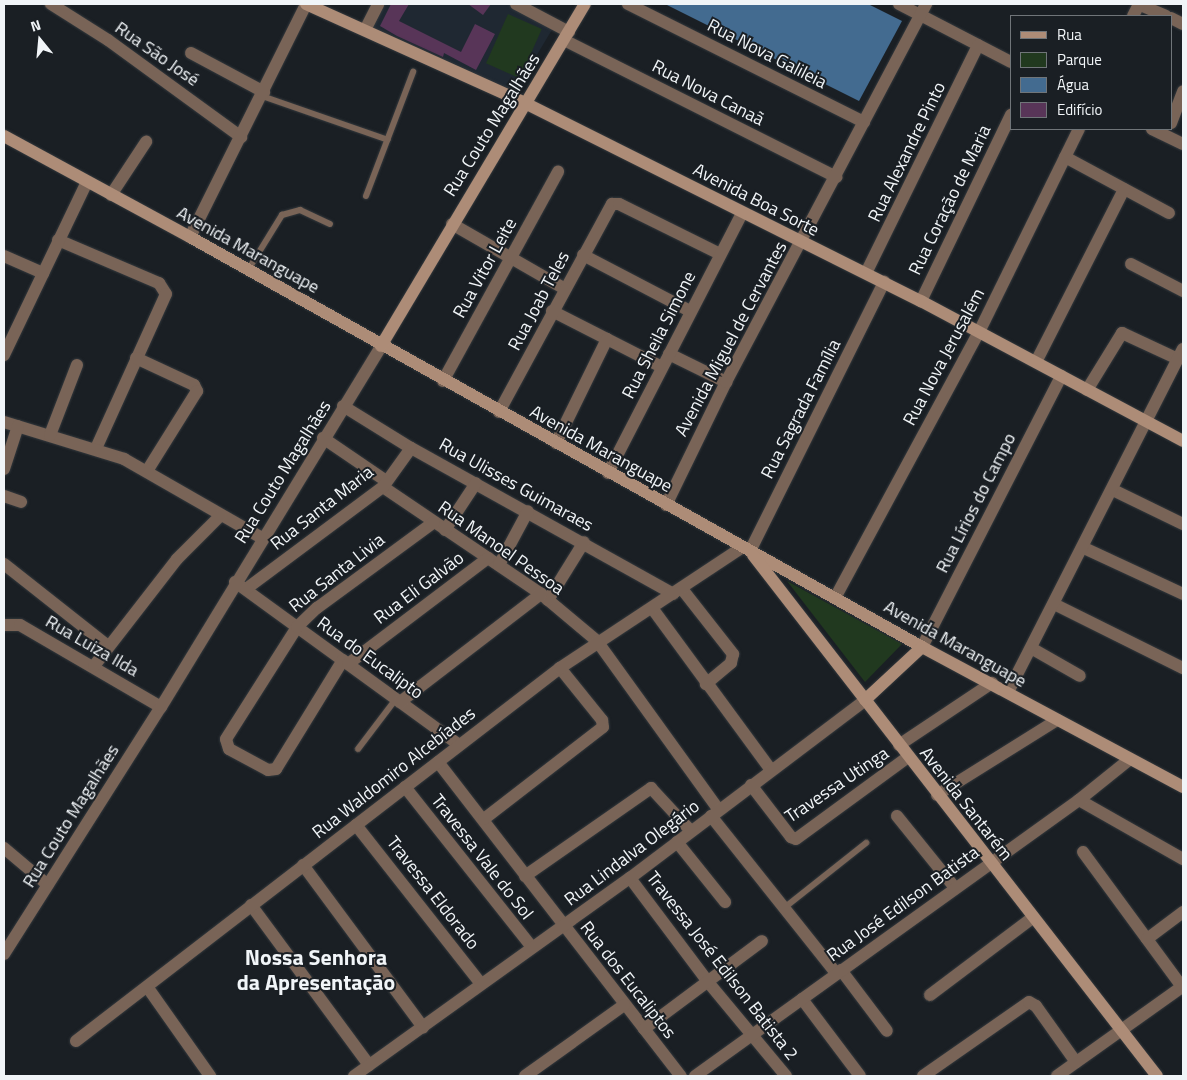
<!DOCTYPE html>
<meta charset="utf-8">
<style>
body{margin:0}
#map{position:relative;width:1187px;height:1080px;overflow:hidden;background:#1a1f24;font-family:"Titillium Web",sans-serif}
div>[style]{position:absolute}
.built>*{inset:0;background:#1f2832}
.green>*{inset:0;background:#21391f;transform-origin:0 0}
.water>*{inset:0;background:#436b90}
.building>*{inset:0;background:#583558}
.roads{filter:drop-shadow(0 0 1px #34393d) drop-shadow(0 0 1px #34393d)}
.lane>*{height:6px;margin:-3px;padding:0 3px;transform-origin:3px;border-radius:3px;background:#796457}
.street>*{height:12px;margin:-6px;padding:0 6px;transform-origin:6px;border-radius:6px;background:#796457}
.secondary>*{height:12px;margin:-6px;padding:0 6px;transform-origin:6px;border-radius:6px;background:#ad8c77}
span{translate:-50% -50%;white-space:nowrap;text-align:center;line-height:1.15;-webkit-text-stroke:4px #1a1f24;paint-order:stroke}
.street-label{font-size:18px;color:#f1f5f8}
.district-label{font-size:22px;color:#f1f5f8;font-weight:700}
.frame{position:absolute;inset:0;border:5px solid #f1f5f8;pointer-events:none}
.legend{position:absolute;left:1010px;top:15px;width:162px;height:115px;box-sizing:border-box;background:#1a1f24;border:1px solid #707579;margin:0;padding:6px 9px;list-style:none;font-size:15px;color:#f1f5f8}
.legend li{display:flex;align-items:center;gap:10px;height:25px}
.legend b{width:25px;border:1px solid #707579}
.north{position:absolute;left:15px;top:15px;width:50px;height:50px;-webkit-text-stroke:4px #1a1f24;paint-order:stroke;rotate:343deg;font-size:14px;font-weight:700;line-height:20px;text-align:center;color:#f1f5f8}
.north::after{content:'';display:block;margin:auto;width:18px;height:22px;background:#f1f5f8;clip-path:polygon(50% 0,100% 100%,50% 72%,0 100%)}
</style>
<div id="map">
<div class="built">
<i style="clip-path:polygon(384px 4px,508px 4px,553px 28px,513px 95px,371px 27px)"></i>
</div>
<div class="green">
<i style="left:508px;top:14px;width:37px;height:54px;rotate:24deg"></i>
<i style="clip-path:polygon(787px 581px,902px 644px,865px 682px)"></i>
</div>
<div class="water">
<i style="clip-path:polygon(665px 4px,868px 4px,902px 21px,859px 101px)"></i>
</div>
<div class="building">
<i style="clip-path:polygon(391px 4px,409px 4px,399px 21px,461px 52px,475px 24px,495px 34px,476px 70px,444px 53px,443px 57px,397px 36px,380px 26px)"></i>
<i style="clip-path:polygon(468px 4px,491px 4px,483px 15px)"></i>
</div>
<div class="roads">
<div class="lane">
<i style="left:262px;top:96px;width:133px;rotate:19.2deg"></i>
<i style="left:366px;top:196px;width:133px;rotate:-69.2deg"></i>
<i style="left:248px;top:270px;width:65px;rotate:-58.3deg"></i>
<i style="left:282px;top:215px;width:19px;rotate:-16deg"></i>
<i style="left:300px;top:210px;width:33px;rotate:25deg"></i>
<i style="left:358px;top:749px;width:63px;rotate:-52.8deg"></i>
<i style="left:784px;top:908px;width:105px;rotate:-38.4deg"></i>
</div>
<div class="street">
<i style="left:51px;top:4px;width:67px;rotate:32.3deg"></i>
<i style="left:108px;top:40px;width:165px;rotate:36.1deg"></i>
<i style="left:516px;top:4px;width:60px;rotate:27.8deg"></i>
<i style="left:628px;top:4px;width:264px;rotate:26.6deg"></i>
<i style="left:899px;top:4px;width:126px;rotate:27.4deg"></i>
<i style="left:1138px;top:4px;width:30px;rotate:23deg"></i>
<i style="left:1133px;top:16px;width:13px;rotate:-63deg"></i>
<i style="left:1171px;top:18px;width:13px;rotate:27deg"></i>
<i style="left:365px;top:30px;width:29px;rotate:-63deg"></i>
<i style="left:564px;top:40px;width:305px;rotate:26.7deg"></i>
<i style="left:191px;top:53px;width:83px;rotate:28.1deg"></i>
<i style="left:1171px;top:123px;width:34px;rotate:-69deg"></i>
<i style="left:1152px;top:129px;width:34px;rotate:26deg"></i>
<i style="left:1065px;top:157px;width:118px;rotate:28.3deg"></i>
<i style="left:111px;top:195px;width:64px;rotate:-56.6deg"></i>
<i style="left:452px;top:224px;width:130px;rotate:29.9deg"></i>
<i style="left:190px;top:237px;width:260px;rotate:-63.5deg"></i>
<i style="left:58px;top:240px;width:110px;rotate:23.1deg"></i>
<i style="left:159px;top:283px;width:13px;rotate:58deg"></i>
<i style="left:166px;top:294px;width:169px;rotate:114.4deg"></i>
<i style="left:583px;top:255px;width:121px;rotate:27.6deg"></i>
<i style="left:4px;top:256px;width:43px;rotate:23.6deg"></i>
<i style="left:1131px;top:264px;width:59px;rotate:27.4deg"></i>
<i style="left:866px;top:273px;width:254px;rotate:-63.8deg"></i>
<i style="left:921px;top:301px;width:207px;rotate:-64.2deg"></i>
<i style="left:552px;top:311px;width:123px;rotate:27deg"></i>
<i style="left:669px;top:354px;width:64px;rotate:26.2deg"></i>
<i style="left:4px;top:355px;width:192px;rotate:-64.4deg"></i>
<i style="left:136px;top:358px;width:64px;rotate:25deg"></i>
<i style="left:194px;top:385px;width:7px;rotate:63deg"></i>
<i style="left:197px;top:391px;width:94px;rotate:122deg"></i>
<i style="left:1036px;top:362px;width:194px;rotate:-63deg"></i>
<i style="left:443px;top:381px;width:239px;rotate:-61.2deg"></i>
<i style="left:1087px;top:390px;width:67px;rotate:-58.4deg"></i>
<i style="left:1122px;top:333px;width:62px;rotate:24.9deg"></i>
<i style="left:343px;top:406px;width:80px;rotate:31.7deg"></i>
<i style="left:411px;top:448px;width:300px;rotate:29.1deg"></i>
<i style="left:499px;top:412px;width:237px;rotate:-61.5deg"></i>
<i style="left:612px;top:204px;width:7px"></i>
<i style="left:619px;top:204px;width:113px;rotate:26.3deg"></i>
<i style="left:4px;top:422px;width:126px;rotate:17.1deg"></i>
<i style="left:124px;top:459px;width:159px;rotate:29.8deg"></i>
<i style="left:50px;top:435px;width:75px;rotate:-68.9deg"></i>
<i style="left:323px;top:438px;width:76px;rotate:34.3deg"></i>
<i style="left:556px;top:443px;width:116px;rotate:-63.9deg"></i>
<i style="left:4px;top:469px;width:45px;rotate:-72deg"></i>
<i style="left:608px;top:473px;width:292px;rotate:-62.7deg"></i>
<i style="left:383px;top:487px;width:191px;rotate:34.1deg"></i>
<i style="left:541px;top:594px;width:73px;rotate:40deg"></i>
<i style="left:597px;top:641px;width:208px;rotate:54.2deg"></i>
<i style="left:1113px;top:490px;width:78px;rotate:25.9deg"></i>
<i style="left:4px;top:496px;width:18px;rotate:19deg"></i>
<i style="left:666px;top:505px;width:137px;rotate:-64deg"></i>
<i style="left:726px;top:382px;width:428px;rotate:-62.1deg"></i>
<i style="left:445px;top:530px;width:56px;rotate:-56.6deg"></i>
<i style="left:1084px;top:548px;width:109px;rotate:24.9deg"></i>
<i style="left:750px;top:551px;width:301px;rotate:-63.5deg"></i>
<i style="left:4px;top:564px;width:132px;rotate:38.3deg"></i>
<i style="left:499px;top:565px;width:61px;rotate:-61.8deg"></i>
<i style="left:235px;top:582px;width:277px;rotate:36deg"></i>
<i style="left:246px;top:589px;width:171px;rotate:-36.7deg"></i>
<i style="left:383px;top:487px;width:48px;rotate:-54.3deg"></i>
<i style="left:682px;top:589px;width:83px;rotate:51.9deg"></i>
<i style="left:733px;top:654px;width:9px;rotate:103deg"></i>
<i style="left:731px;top:663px;width:33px;rotate:140deg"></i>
<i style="left:835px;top:598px;width:302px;rotate:-61.6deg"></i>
<i style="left:979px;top:332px;width:226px;rotate:-63.8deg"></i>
<i style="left:548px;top:600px;width:68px;rotate:-58.2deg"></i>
<i style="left:1054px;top:604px;width:144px;rotate:26.4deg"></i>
<i style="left:652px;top:608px;width:201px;rotate:53.7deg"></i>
<i style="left:4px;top:625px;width:16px"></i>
<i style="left:20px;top:625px;width:163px;rotate:30.2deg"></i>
<i style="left:922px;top:647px;width:305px;rotate:-62.8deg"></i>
<i style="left:1031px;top:648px;width:56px;rotate:29.7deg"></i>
<i style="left:343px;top:660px;width:128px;rotate:121.6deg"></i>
<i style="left:276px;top:769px;width:8px;rotate:173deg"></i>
<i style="left:268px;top:770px;width:44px;rotate:-151.7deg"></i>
<i style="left:229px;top:749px;width:10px;rotate:-107deg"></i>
<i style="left:226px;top:739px;width:133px;rotate:-57.6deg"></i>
<i style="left:297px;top:627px;width:28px;rotate:-44deg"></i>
<i style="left:317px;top:608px;width:145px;rotate:-36.3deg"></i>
<i style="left:348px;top:664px;width:176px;rotate:-37.1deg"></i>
<i style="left:94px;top:666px;width:135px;rotate:-52.2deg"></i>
<i style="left:177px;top:559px;width:61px;rotate:-45deg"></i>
<i style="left:1008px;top:692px;width:385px;rotate:-63deg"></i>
<i style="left:400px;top:702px;width:178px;rotate:-37.5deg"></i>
<i style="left:899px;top:745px;width:112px;rotate:-33.7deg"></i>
<i style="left:438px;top:762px;width:397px;rotate:52.3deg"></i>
<i style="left:751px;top:785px;width:66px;rotate:52.4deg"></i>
<i style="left:791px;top:837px;width:5px;rotate:22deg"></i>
<i style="left:796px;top:839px;width:139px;rotate:-36.2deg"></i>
<i style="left:405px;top:787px;width:204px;rotate:51.6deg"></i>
<i style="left:937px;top:795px;width:142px;rotate:-32deg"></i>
<i style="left:1079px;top:800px;width:120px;rotate:29.6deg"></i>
<i style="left:711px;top:816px;width:201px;rotate:51.5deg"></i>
<i style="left:897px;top:816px;width:92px;rotate:51.1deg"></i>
<i style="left:484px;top:819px;width:150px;rotate:-37.7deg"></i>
<i style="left:603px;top:727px;width:7px;rotate:-98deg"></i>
<i style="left:602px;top:720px;width:67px;rotate:-128.9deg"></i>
<i style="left:356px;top:825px;width:202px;rotate:51.8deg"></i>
<i style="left:677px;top:842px;width:77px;rotate:51.3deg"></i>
<i style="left:4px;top:848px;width:57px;rotate:40.1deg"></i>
<i style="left:1083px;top:852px;width:169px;rotate:53.7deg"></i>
<i style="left:303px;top:865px;width:202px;rotate:53.5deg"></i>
<i style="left:525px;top:876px;width:154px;rotate:-34.9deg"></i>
<i style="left:651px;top:788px;width:59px;rotate:47.1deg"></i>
<i style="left:630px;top:878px;width:130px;rotate:53.1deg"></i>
<i style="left:708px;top:982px;width:122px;rotate:50.3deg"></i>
<i style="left:251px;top:905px;width:199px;rotate:53.6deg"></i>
<i style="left:1147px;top:939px;width:45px;rotate:-36.9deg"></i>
<i style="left:4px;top:954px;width:293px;rotate:-57.6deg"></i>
<i style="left:161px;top:707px;width:423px;rotate:-58.6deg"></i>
<i style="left:841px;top:970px;width:76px;rotate:53deg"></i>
<i style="left:148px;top:988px;width:108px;rotate:54.8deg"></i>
<i style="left:930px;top:995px;width:128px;rotate:-37deg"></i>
<i style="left:802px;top:999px;width:96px;rotate:53deg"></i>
<i style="left:644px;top:1029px;width:147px;rotate:-36.7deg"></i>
<i style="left:76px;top:1041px;width:611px;rotate:-37.62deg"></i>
<i style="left:560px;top:668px;width:219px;rotate:-33.5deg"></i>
<i style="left:354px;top:1076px;width:340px;rotate:-35.7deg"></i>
<i style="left:630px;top:878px;width:295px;rotate:-37.1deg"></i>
<i style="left:525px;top:1076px;width:122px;rotate:-35.6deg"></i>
<i style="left:695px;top:1076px;width:473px;rotate:-35.7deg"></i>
<i style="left:1079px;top:800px;width:65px;rotate:-38.8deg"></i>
<i style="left:923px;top:1076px;width:129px;rotate:-34.9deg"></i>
<i style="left:1029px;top:1002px;width:8px;rotate:30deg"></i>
<i style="left:1036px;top:1006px;width:69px;rotate:54.5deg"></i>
<i style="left:1057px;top:1076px;width:155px;rotate:-35.5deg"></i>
</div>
<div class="secondary">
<i style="left:306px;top:4px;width:243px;rotate:24.3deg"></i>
<i style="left:527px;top:104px;width:441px;rotate:26.6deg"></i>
<i style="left:921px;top:301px;width:297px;rotate:28.1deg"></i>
<i style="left:4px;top:136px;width:212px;rotate:28.5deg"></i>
<i style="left:190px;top:237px;width:839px;rotate:29.25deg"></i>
<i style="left:922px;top:647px;width:296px;rotate:28.2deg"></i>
<i style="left:381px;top:346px;width:398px;rotate:-59.2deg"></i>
<i style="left:753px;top:555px;width:659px;rotate:52.21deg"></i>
<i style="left:865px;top:700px;width:78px;rotate:-42.9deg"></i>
</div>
</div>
<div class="street-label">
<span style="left:157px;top:54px;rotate:35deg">Rua São José</span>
<span style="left:767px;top:54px;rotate:27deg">Rua Nova Galileia</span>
<span style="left:708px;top:93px;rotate:27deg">Rua Nova Canaã</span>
<span style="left:492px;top:125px;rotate:-58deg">Rua Couto Magalhães</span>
<span style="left:907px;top:152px;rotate:-64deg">Rua Alexandre Pinto</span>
<span style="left:756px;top:200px;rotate:27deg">Avenida Boa Sorte</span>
<span style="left:950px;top:200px;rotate:-64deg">Rua Coração de Maria</span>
<span style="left:248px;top:250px;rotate:29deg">Avenida Maranguape</span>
<span style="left:485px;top:268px;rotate:-61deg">Rua Vitor Leite</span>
<span style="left:539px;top:301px;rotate:-62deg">Rua Joab Teles</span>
<span style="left:659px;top:335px;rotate:-63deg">Rua Sheila Simone</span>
<span style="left:731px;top:339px;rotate:-62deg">Avenida Miguel de Cervantes</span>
<span style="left:944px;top:357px;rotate:-62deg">Rua Nova Jerusalém</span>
<span style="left:801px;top:409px;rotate:-63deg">Rua Sagrada Família</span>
<span style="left:601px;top:449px;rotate:29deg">Avenida Maranguape</span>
<span style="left:283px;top:472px;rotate:-58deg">Rua Couto Magalhães</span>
<span style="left:516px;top:485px;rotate:29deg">Rua Ulisses Guimaraes</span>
<span style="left:976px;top:503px;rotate:-63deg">Rua Lírios do Campo</span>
<span style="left:322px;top:508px;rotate:-38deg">Rua Santa Maria</span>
<span style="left:501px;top:548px;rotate:35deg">Rua Manoel Pessoa</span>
<span style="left:337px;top:573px;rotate:-38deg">Rua Santa Livia</span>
<span style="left:419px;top:588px;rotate:-37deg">Rua Eli Galvão</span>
<span style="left:955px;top:644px;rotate:29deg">Avenida Maranguape</span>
<span style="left:92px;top:646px;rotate:30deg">Rua Luiza Ilda</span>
<span style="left:370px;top:658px;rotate:36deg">Rua do Eucalipto</span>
<span style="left:394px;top:773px;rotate:-38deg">Rua Waldomiro Alcebíades</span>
<span style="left:837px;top:785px;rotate:-34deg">Travessa Utinga</span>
<span style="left:966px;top:804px;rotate:52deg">Avenida Santarém</span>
<span style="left:71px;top:816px;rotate:-58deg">Rua Couto Magalhães</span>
<span style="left:632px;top:853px;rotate:-37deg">Rua Lindalva Olegário</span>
<span style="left:482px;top:857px;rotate:52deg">Travessa Vale do Sol</span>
<span style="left:433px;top:893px;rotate:52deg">Travessa Eldorado</span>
<span style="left:903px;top:904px;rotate:-36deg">Rua José Edilson Batista</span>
<span style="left:722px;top:966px;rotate:52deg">Travessa José Edilson Batista 2</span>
<span style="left:628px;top:980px;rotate:52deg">Rua dos Eucaliptos</span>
</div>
<div class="district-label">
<span style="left:316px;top:970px">Nossa Senhora<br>da Apresentação</span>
</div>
<div class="frame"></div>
<ul class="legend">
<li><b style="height:6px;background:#ad8c77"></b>Rua</li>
<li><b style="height:14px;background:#21391f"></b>Parque</li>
<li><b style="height:14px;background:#436b90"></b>Água</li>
<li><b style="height:14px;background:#583558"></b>Edifício</li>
</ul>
<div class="north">N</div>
</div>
